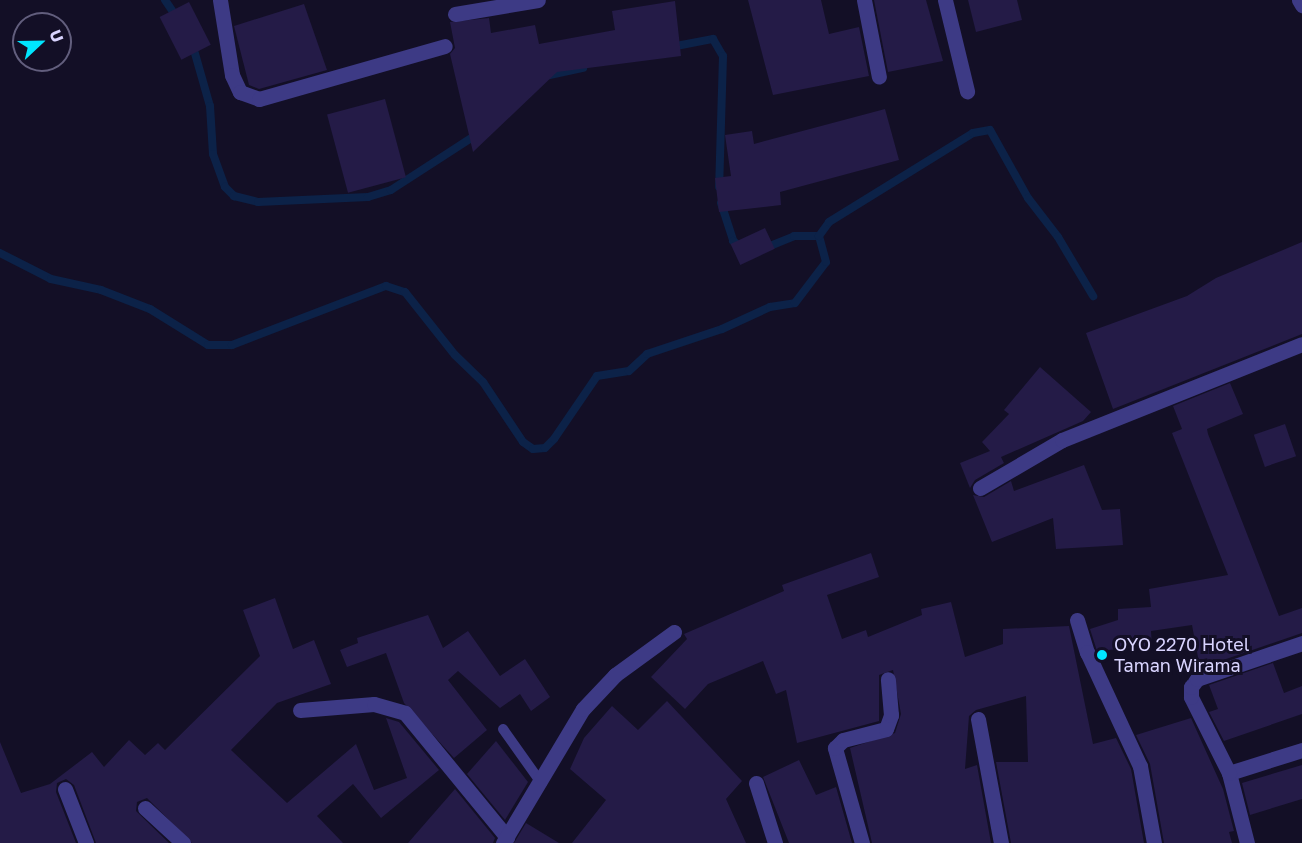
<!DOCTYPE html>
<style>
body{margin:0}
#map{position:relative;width:1302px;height:843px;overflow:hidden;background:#130f26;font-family:"Golos Text",sans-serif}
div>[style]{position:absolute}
.stream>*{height:8px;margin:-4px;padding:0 4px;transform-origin:4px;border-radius:4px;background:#0c2248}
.building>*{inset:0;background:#241b47;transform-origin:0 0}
.service>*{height:10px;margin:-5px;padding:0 5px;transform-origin:5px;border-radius:5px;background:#3d3a85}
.minor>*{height:15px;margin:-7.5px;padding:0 7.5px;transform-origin:7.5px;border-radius:7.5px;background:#3d3a85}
.dots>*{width:16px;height:16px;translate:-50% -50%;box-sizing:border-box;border:3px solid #130f26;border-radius:50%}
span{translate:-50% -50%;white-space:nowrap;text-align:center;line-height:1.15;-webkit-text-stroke:6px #130f26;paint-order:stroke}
.poi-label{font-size:18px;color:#d9d4ff}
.left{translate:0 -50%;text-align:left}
.north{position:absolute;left:12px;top:12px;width:60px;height:60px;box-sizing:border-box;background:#130f26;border:2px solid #625e7d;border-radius:50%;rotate:68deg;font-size:16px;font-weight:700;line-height:24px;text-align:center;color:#d9d4ff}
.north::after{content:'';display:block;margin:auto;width:21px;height:27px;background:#00e5ff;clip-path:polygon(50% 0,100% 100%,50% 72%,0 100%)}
</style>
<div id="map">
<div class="stream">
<i style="left:165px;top:0;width:23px;rotate:56deg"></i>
<i style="left:192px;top:43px;width:66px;rotate:74.1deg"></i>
<i style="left:210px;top:106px;width:48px;rotate:86.4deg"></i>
<i style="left:213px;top:154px;width:35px;rotate:70deg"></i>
<i style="left:225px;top:187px;width:13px;rotate:45deg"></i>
<i style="left:234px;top:196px;width:25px;rotate:14deg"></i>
<i style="left:258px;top:202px;width:110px;rotate:-2.6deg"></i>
<i style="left:368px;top:197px;width:24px;rotate:-17deg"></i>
<i style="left:391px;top:190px;width:105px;rotate:-32.9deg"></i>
<i style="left:671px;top:47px;width:43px;rotate:-10.8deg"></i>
<i style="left:713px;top:39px;width:20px;rotate:60deg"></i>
<i style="left:723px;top:56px;width:131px;rotate:91.7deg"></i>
<i style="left:545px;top:76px;width:39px;rotate:-12deg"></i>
<i style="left:721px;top:203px;width:40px;rotate:72deg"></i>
<i style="left:733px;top:241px;width:14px;rotate:36deg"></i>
<i style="left:765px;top:248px;width:31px;rotate:-22deg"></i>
<i style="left:794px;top:236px;width:25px"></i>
<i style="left:0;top:253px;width:57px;rotate:27deg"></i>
<i style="left:51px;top:279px;width:51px;rotate:12.4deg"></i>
<i style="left:101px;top:290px;width:53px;rotate:21.2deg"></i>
<i style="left:150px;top:309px;width:68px;rotate:31.8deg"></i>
<i style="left:208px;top:345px;width:24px"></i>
<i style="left:232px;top:345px;width:165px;rotate:-21deg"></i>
<i style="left:386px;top:286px;width:20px;rotate:18deg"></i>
<i style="left:405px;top:292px;width:80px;rotate:51.6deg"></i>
<i style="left:455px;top:355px;width:39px;rotate:44deg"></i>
<i style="left:483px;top:382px;width:72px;rotate:56.3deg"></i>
<i style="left:523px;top:442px;width:12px;rotate:35deg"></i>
<i style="left:533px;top:449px;width:12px;rotate:-5deg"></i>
<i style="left:545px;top:448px;width:13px;rotate:-45deg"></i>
<i style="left:554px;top:439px;width:76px;rotate:-55.7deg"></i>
<i style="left:597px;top:376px;width:32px;rotate:-9deg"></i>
<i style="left:629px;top:371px;width:25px;rotate:-43deg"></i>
<i style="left:647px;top:354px;width:79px;rotate:-18.4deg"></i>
<i style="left:722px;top:329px;width:53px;rotate:-24.6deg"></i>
<i style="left:770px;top:307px;width:25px;rotate:-9deg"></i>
<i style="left:795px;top:303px;width:51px;rotate:-52.9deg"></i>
<i style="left:826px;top:262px;width:27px;rotate:-105deg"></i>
<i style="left:819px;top:236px;width:17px;rotate:-54deg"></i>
<i style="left:829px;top:222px;width:169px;rotate:-31.7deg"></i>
<i style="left:973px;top:133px;width:17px;rotate:-10deg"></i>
<i style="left:990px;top:130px;width:78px;rotate:60.8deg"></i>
<i style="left:1028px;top:198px;width:49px;rotate:52.4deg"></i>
<i style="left:1058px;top:237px;width:69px;rotate:59.3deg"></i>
</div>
<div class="building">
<i style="clip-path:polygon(748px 0,821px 0,829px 34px,859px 27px,869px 76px,773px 95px)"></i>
<i style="clip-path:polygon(874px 0,926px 0,943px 61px,888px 72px)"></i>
<i style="clip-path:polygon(968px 0,1017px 0,1022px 20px,976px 32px)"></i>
<i style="clip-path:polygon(675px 1px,681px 56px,557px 72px,473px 152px,450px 54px,455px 48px,450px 22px,489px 18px,491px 33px,535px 25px,539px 44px,615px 30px,612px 11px)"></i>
<i style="left:189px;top:2px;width:48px;height:33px;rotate:63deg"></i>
<i style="clip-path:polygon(304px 4px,327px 70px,259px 89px,249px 85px,234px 26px)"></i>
<i style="left:385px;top:99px;width:81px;height:60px;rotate:75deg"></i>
<i style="clip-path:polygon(885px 109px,899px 160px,780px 192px,781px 205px,719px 212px,715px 178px,731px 176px,725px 135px,752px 131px,754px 144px)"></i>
<i style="left:765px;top:228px;width:23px;height:38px;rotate:65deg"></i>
<i style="clip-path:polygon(1302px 242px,1302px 334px,1113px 409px,1086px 333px,1187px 296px,1216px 278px)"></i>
<i style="clip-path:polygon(1040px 367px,1091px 412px,1083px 421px,1001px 457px,1004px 463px,975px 480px,970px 488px,960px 463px,990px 451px,982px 442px,1009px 414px,1004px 410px)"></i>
<i style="clip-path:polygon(1230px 383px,1243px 414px,1207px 429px,1208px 434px,1279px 616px,1302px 608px,1302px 633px,1200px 668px,1192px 625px,1151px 631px,1152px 646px,1097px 651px,1090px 629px,1118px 620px,1118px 609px,1151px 607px,1149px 589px,1228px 575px,1172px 433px,1182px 429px,1173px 406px)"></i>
<i style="left:1285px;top:424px;width:34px;height:33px;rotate:71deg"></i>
<i style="clip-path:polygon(1084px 465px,1102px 510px,1120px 509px,1123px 545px,1056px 549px,1053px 518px,992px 542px,973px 495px,984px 497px,1011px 481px,1014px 491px)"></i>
<i style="clip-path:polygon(871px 553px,879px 577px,827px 595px,842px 639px,866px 630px,868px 637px,922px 615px,921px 609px,951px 602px,965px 657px,1003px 644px,1003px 629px,1069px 626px,1093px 744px,1116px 738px,1131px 769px,1144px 843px,1011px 843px,996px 762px,1028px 762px,1026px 696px,976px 710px,969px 716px,965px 769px,977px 765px,991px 843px,872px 843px,850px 748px,895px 733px,901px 714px,893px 670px,879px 675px,879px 721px,797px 743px,786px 690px,776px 694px,763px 661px,708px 684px,685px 709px,651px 677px,687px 639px,684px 634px,784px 591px,782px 585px)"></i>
<i style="clip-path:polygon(275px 598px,293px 649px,314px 640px,331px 684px,277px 703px,231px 750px,287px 803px,356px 744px,374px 790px,407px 778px,386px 718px,399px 722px,439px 770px,381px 818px,353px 784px,317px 816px,343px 843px,192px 843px,147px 798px,137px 802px,136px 811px,169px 843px,96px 843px,74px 785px,66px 779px,57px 783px,56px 792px,76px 843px,0 843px,0 742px,21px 793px,50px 784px,92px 752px,104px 767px,129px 740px,145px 755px,158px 743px,165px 750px,260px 656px,243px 610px)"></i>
<i style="clip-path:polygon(428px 615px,443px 648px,468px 631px,500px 676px,525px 659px,550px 697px,531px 711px,520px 694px,500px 708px,458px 671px,448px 680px,487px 730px,454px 758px,404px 703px,386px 653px,347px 667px,340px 650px,358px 643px,357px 638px)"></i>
<i style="clip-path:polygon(1273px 663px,1284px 693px,1302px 686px,1302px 714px,1224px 741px,1209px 712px,1218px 709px,1209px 685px)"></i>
<i style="clip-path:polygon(667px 701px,742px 781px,726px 799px,746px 843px,572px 843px,606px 800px,570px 769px,584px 738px,612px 706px,638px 730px)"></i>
<i style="clip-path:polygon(1191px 718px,1223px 789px,1234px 831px,1229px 832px,1232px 843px,1164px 843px,1150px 764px,1136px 735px)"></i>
<i style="clip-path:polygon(496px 741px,528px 782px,505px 820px,467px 774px)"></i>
<i style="clip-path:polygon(799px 760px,816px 795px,836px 787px,852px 843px,789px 843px,763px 777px)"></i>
<i style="clip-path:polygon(1302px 765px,1302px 799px,1250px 815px,1242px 783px)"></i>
<i style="clip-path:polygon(455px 789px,495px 838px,493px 843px,408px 843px)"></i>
<i style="clip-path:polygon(526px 823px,559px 843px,514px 843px)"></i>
</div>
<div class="service">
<i style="left:503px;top:729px;width:67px;rotate:54.7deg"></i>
</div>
<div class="minor">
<i style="left:220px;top:0;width:76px;rotate:80.9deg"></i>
<i style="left:232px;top:75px;width:19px;rotate:65deg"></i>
<i style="left:240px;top:92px;width:20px;rotate:20deg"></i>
<i style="left:259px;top:99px;width:193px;rotate:-15.9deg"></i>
<i style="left:864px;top:0;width:78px;rotate:79deg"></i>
<i style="left:945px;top:0;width:94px;rotate:76.4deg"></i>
<i style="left:1299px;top:0;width:6px;rotate:59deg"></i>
<i style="left:455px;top:14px;width:84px;rotate:-9.6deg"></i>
<i style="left:980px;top:488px;width:95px;rotate:-30.3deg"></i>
<i style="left:1062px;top:440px;width:258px;rotate:-21.8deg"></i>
<i style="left:1077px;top:620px;width:34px;rotate:73deg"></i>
<i style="left:1087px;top:652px;width:126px;rotate:65.1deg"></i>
<i style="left:1140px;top:766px;width:78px;rotate:79.7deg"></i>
<i style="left:300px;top:710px;width:74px;rotate:-4.6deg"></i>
<i style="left:374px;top:704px;width:32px;rotate:16deg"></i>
<i style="left:405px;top:713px;width:161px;rotate:50.6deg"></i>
<i style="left:978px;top:719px;width:126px;rotate:79.5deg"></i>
<i style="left:1229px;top:773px;width:77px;rotate:-17.5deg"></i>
<i style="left:756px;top:783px;width:63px;rotate:72.4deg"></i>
<i style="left:65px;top:789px;width:58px;rotate:68.7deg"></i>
<i style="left:145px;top:808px;width:52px;rotate:42.6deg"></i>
<i style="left:503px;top:843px;width:156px;rotate:-59.2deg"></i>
<i style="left:583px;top:709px;width:47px;rotate:-46.7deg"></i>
<i style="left:615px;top:675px;width:73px;rotate:-36.1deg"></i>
<i style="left:862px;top:843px;width:99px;rotate:-105.9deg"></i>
<i style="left:835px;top:748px;width:11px;rotate:-45deg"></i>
<i style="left:843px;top:740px;width:44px;rotate:-14.3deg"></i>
<i style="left:886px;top:729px;width:15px;rotate:-70deg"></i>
<i style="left:891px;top:715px;width:36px;rotate:-95deg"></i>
<i style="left:1247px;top:843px;width:72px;rotate:-104.4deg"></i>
<i style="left:1229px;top:773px;width:85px;rotate:-116.6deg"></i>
<i style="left:1191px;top:697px;width:10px;rotate:-90deg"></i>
<i style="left:1191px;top:687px;width:10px;rotate:-53deg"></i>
<i style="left:1197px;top:679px;width:111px;rotate:-18.9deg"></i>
</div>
<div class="dots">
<i style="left:1102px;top:655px;background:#00e5ff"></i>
</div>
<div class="poi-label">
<span class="left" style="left:1114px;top:655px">OYO 2270 Hotel<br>Taman Wirama</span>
</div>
<div class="north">U</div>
</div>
